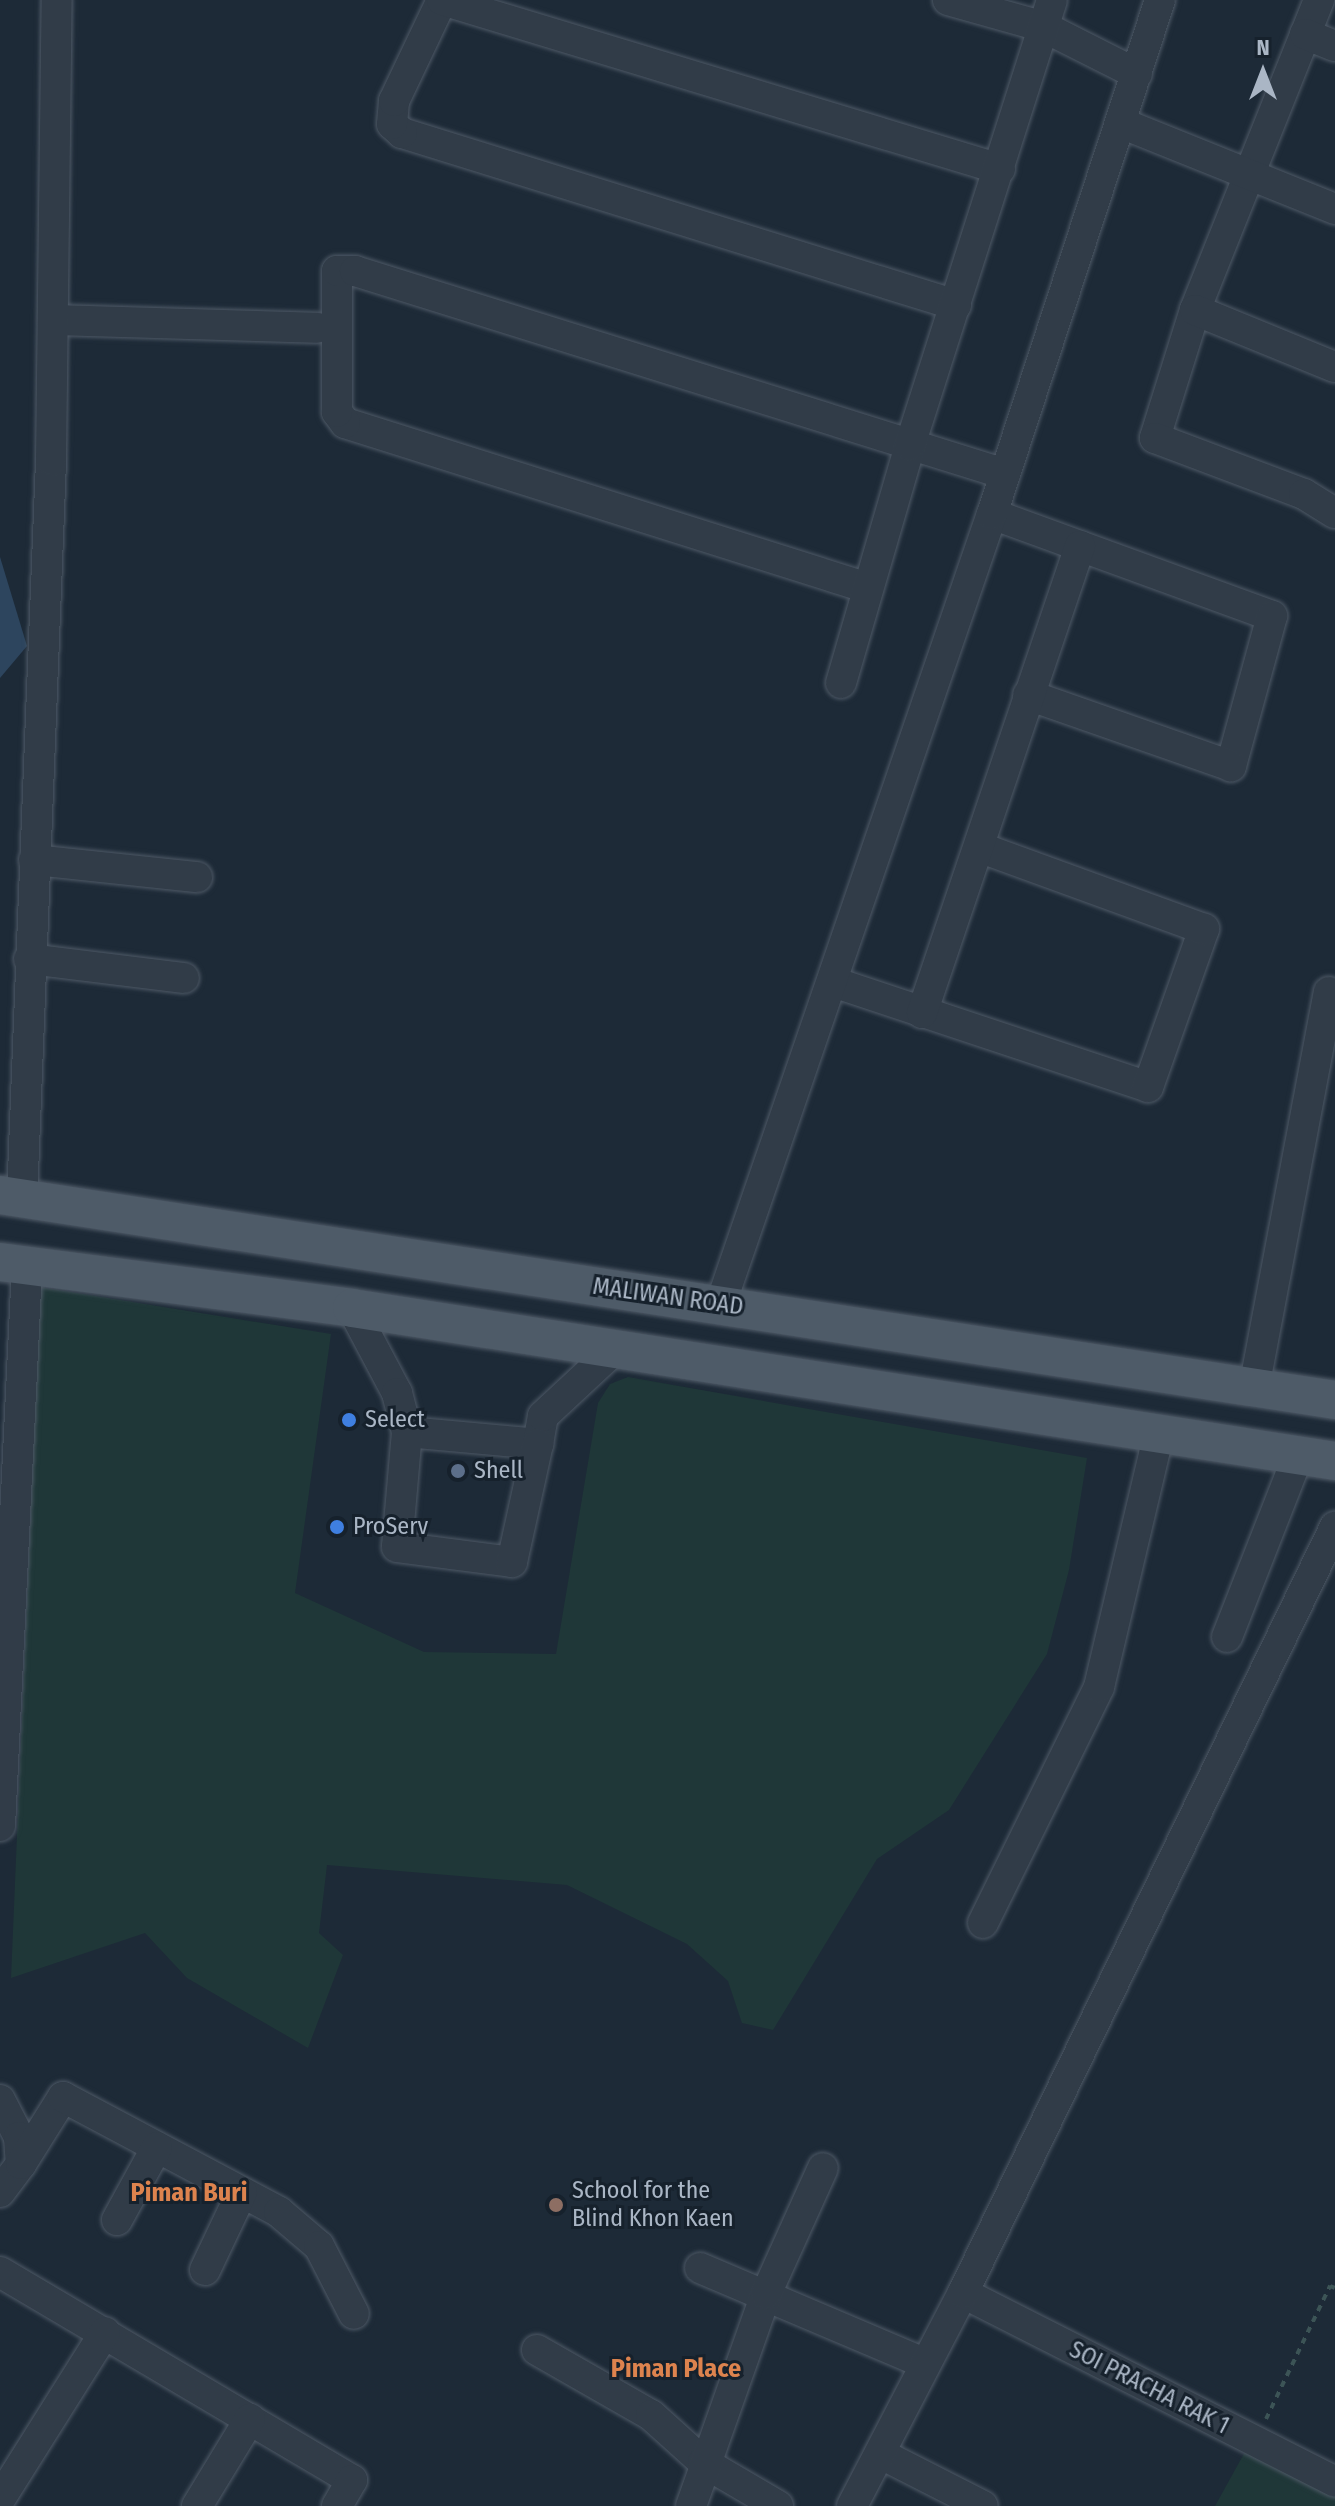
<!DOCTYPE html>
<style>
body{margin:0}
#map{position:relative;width:1335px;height:2506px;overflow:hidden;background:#1d2a37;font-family:"Fira Sans Condensed",sans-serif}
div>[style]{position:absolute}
.green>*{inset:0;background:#1f3738}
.water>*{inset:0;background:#2d455e}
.path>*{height:4px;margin-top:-2px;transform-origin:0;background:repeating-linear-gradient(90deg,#3c5456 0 6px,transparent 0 12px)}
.roads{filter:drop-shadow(0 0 2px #4e5966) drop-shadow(0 0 2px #4e5966)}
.minor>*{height:30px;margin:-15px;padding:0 15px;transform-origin:15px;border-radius:15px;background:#313c48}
.major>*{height:38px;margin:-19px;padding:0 19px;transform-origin:19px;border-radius:19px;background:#4e5b68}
.dots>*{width:22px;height:22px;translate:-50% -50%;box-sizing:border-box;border:4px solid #16212c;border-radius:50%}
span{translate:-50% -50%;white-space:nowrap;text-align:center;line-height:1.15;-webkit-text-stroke:6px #16212c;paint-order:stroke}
.street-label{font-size:24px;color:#aab6c5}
.poi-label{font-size:24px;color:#aab6c5}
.left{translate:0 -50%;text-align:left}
.neighbourhood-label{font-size:26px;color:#dd834e;font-weight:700}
.north{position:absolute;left:1223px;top:32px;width:80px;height:80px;-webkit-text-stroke:6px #16212c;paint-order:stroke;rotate:0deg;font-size:22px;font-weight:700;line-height:32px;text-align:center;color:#aab6c5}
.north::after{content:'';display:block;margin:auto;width:28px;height:36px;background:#aab6c5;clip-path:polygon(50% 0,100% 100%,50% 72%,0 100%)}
</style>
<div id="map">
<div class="green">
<i style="clip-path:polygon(40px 1287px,331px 1334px,295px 1593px,424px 1652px,556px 1654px,598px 1403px,610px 1384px,628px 1377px,1087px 1458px,1069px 1570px,1047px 1654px,949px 1810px,877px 1859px,773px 2030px,742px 2023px,728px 1981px,687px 1944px,567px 1885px,327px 1865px,319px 1933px,343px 1955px,308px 2048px,187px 1978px,145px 1933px,11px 1978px)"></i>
<i style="clip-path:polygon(1251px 2441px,1335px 2484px,1335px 2506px,1215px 2506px)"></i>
</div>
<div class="water">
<i style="clip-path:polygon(0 557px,27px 646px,0 678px)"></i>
</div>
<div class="path">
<i style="left:1266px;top:2419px;width:148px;rotate:-64.3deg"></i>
<i style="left:1330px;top:2286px;width:5px;rotate:22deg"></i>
</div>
<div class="roads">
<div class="minor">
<i style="left:948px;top:0;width:100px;rotate:15.7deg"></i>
<i style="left:1044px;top:27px;width:104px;rotate:26.8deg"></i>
<i style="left:1319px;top:0;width:334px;rotate:111.8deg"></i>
<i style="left:1195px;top:310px;width:134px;rotate:107.4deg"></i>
<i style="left:1155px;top:438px;width:159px;rotate:20.6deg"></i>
<i style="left:1304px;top:494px;width:36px;rotate:32deg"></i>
<i style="left:1305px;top:34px;width:32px;rotate:22deg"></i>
<i style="left:1121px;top:123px;width:231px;rotate:21.9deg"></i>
<i style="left:956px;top:305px;width:580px;rotate:-162.75deg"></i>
<i style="left:402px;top:133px;width:13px;rotate:-138deg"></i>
<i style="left:392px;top:124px;width:23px;rotate:-85deg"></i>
<i style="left:394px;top:101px;width:112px;rotate:-64.6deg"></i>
<i style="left:442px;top:0;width:583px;rotate:16.85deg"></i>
<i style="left:1195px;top:310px;width:151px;rotate:22.2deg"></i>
<i style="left:53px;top:320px;width:264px;rotate:1.7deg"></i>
<i style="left:992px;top:514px;width:298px;rotate:20deg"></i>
<i style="left:1272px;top:616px;width:156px;rotate:105.3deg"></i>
<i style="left:1231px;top:766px;width:215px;rotate:-160.7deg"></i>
<i style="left:868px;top:588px;width:548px;rotate:-162.49deg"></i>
<i style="left:345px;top:423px;width:14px;rotate:-126deg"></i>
<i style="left:337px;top:412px;width:141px;rotate:-90deg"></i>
<i style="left:337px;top:271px;width:18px"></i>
<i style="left:355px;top:271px;width:681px;rotate:17.34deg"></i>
<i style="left:841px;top:683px;width:248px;rotate:-73.8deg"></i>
<i style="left:910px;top:445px;width:467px;rotate:-72.3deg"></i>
<i style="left:34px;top:860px;width:164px;rotate:6deg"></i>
<i style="left:29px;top:959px;width:156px;rotate:7deg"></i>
<i style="left:833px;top:982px;width:332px;rotate:18.4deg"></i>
<i style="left:1148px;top:1087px;width:168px;rotate:-70.5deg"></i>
<i style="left:1204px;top:929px;width:237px;rotate:-160deg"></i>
<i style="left:922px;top:1013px;width:493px;rotate:-71.3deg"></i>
<i style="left:22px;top:1199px;width:740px;rotate:-87.75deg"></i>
<i style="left:51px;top:460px;width:460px;rotate:-89.3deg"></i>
<i style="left:720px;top:1306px;width:837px;rotate:-71.05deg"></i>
<i style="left:992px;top:514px;width:541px;rotate:-71.9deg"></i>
<i style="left:352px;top:1308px;width:96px;rotate:62.1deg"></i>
<i style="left:397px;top:1393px;width:40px;rotate:75.6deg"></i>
<i style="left:407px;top:1432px;width:132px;rotate:5.2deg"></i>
<i style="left:538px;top:1444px;width:28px;rotate:-80deg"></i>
<i style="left:543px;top:1416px;width:98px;rotate:-42.9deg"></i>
<i style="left:1254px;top:1388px;width:403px;rotate:-79.3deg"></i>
<i style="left:407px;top:1432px;width:115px;rotate:95deg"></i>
<i style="left:397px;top:1547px;width:116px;rotate:7.4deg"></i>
<i style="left:512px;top:1562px;width:121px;rotate:-77.6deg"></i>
<i style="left:1227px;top:1637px;width:194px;rotate:-68.6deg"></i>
<i style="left:0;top:1826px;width:560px;rotate:-87.23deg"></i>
<i style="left:983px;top:1923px;width:263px;rotate:-63.8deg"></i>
<i style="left:1099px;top:1687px;width:260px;rotate:-76.7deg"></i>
<i style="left:0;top:2100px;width:42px;rotate:62.8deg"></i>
<i style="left:19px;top:2137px;width:27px;rotate:86deg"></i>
<i style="left:21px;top:2164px;width:35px;rotate:127deg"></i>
<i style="left:21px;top:2164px;width:79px;rotate:-57.9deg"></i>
<i style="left:63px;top:2097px;width:245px;rotate:28deg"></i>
<i style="left:279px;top:2212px;width:52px;rotate:40.4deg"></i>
<i style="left:319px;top:2246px;width:76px;rotate:62.8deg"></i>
<i style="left:117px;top:2220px;width:83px;rotate:-61.3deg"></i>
<i style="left:700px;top:2268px;width:243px;rotate:23deg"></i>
<i style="left:205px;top:2270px;width:86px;rotate:-64.6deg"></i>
<i style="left:0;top:2272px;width:409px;rotate:30.6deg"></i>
<i style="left:352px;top:2480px;width:30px;rotate:120deg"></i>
<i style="left:963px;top:2293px;width:417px;rotate:26.9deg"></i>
<i style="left:537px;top:2350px;width:131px;rotate:29.7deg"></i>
<i style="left:651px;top:2415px;width:70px;rotate:42.1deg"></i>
<i style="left:703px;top:2462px;width:87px;rotate:30.4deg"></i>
<i style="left:881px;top:2454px;width:114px;rotate:27deg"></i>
<i style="left:0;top:2499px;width:197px;rotate:-57.8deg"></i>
<i style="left:197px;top:2506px;width:102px;rotate:-58.7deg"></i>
<i style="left:691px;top:2506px;width:225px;rotate:-70.5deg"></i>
<i style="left:766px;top:2294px;width:138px;rotate:-65.7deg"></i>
<i style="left:852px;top:2506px;width:240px;rotate:-62.5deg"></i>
<i style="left:963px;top:2293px;width:852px;rotate:-64.1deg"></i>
</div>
<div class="major">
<i style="left:0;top:1195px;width:1351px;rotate:8.73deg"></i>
<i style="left:0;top:1262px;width:355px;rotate:7.4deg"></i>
<i style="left:352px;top:1308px;width:995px;rotate:8.85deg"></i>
</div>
</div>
<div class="dots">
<i style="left:349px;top:1420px;background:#3f7fe0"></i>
<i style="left:458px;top:1471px;background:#5c6f8a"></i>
<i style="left:337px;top:1527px;background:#3f7fe0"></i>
<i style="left:556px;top:2205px;background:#8d6e63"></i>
</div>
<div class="street-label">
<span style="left:668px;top:1297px;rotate:8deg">MALIWAN ROAD</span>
<span style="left:1149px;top:2388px;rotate:27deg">SOI PRACHA RAK 1</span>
</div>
<div class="poi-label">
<span class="left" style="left:365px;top:1420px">Select</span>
<span class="left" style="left:474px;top:1471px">Shell</span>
<span class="left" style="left:353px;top:1527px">ProServ</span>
<span class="left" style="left:572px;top:2205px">School for the<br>Blind Khon Kaen</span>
</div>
<div class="neighbourhood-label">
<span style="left:189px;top:2193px">Piman Buri</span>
<span style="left:676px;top:2369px">Piman Place</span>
</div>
<div class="north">N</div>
</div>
